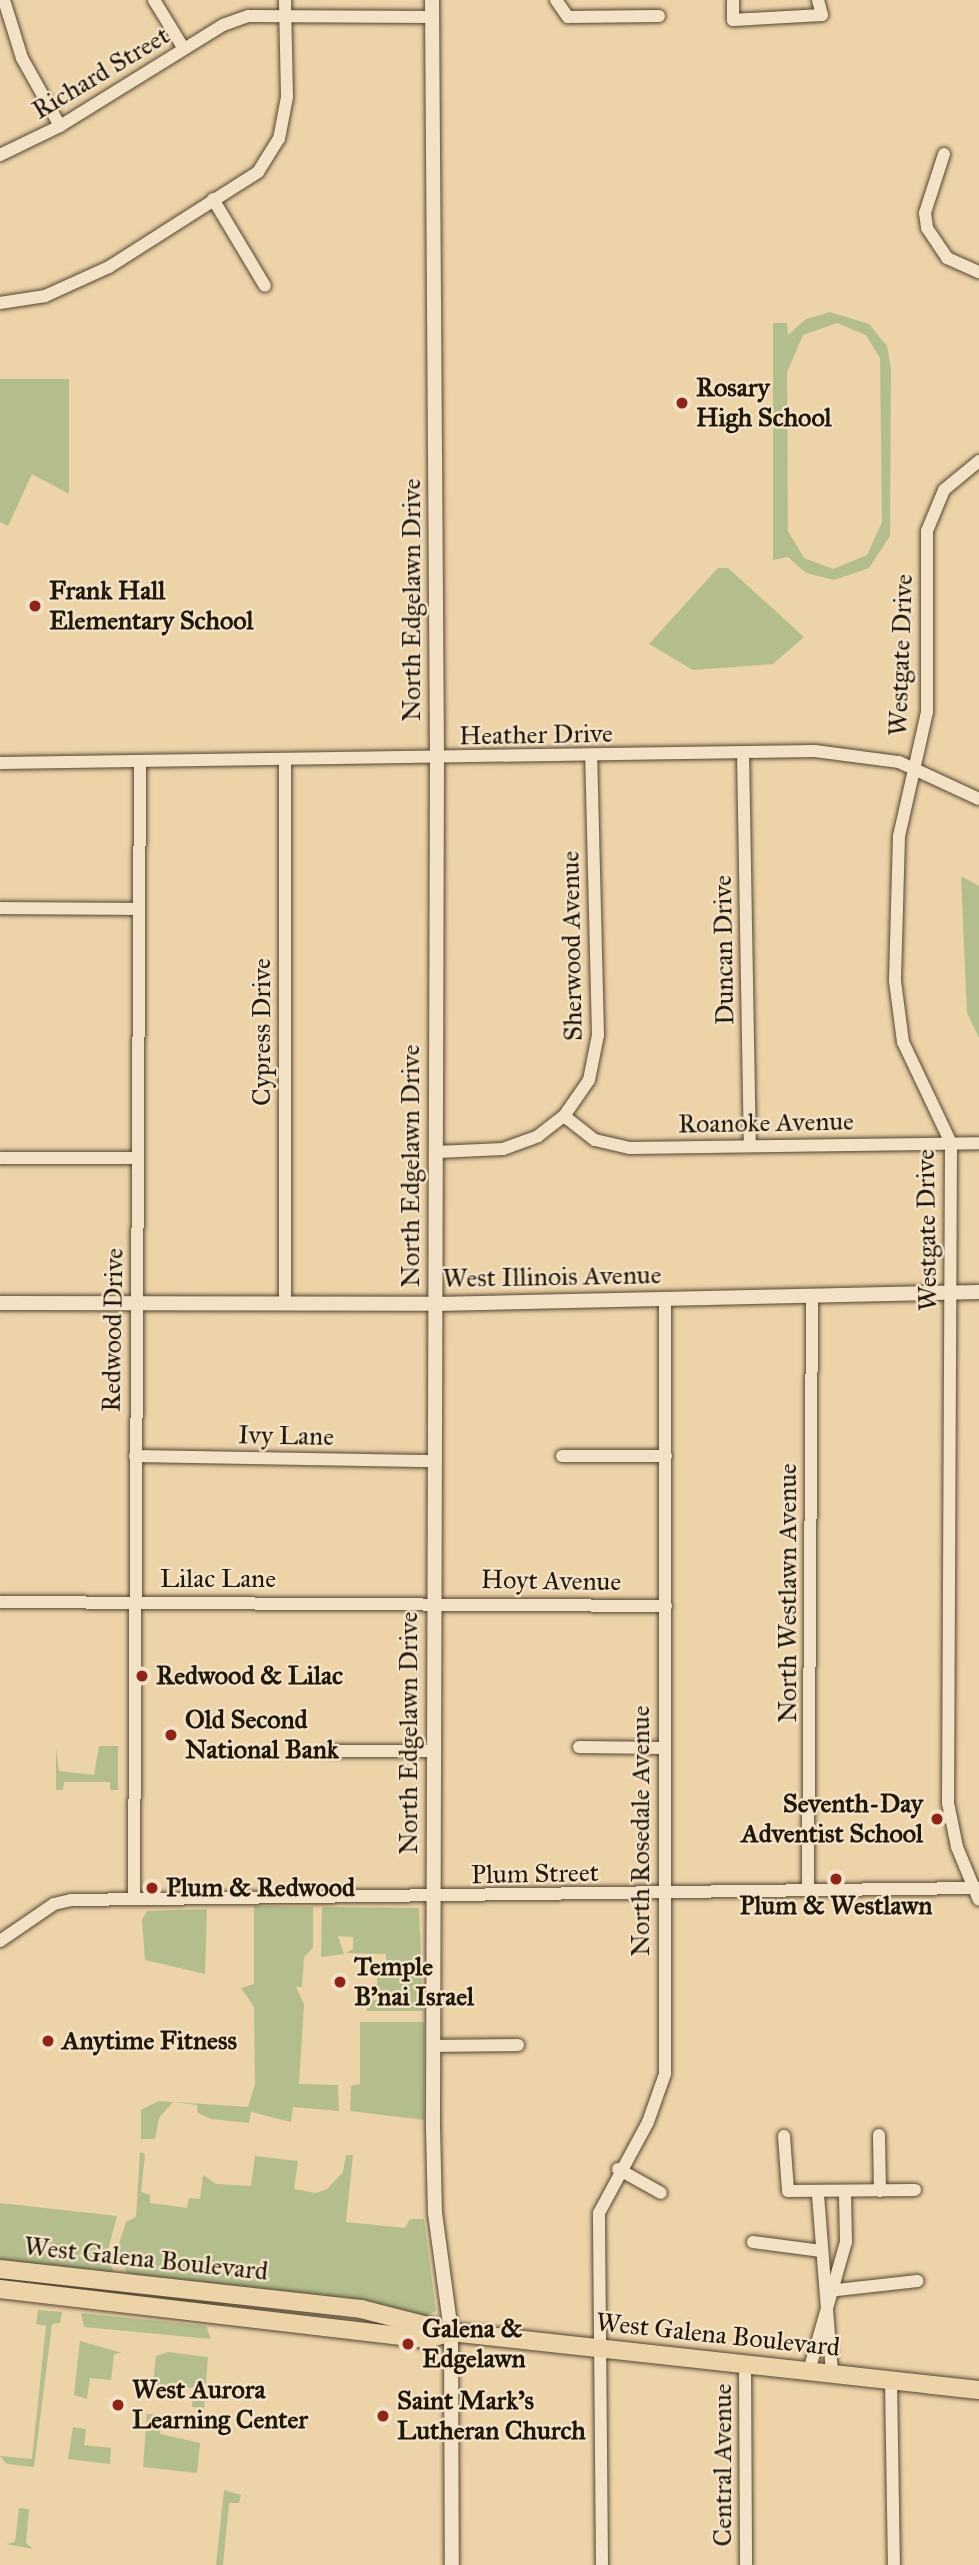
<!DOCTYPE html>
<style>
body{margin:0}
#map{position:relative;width:979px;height:2565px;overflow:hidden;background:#edd3a8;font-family:"IM FELL Great Primer",serif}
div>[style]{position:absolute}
.green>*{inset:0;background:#b3be8c}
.roads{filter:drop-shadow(0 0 2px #534632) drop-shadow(0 0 2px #534632)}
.minor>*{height:12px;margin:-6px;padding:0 6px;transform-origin:6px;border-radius:6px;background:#f3e2c6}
.tertiary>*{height:14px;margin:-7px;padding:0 7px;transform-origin:7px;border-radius:7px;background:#f3e2c6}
.primary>*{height:18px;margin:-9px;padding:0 9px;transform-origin:9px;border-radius:9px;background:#edd3a8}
.dots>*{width:19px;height:19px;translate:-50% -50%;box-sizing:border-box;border:4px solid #f3e2c6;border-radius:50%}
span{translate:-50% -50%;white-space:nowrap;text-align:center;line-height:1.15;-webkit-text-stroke:5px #f3e2c6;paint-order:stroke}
.street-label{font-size:26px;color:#20170b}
.poi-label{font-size:26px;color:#20170b;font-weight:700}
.left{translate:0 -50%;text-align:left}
.right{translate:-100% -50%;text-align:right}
</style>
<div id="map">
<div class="green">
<i style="clip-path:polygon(evenodd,830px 312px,869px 324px,887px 346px,891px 368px,890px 536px,869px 568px,834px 580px,806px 573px,788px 557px,773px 560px,773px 323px,787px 323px,788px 335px,806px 319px,830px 312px,837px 323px,866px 335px,880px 358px,882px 522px,867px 555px,833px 569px,804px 558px,788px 531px,787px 372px,803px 335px,837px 323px)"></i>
<i style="clip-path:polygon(0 379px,69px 379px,69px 494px,32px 474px,8px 526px,0 522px)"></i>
<i style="clip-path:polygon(718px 568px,728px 568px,804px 637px,773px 664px,693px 670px,649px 644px)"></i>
<i style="clip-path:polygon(961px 876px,979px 886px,979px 1038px,967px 1013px)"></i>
<i style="clip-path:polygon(99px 1746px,118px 1746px,118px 1790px,110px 1790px,110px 1782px,64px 1782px,63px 1790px,56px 1790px,56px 1749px,59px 1771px,94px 1775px)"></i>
<i style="clip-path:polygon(254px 1906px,313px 1907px,313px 1948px,304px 1957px,302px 1987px,296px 1987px,304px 2004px,299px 2084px,338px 2085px,339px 2111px,293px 2107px,291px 2122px,251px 2112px,249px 2123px,211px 2119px,198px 2113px,197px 2105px,173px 2102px,159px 2118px,155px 2139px,141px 2139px,141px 2110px,159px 2101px,248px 2107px,255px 2084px,254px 2007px,241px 1988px,254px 1984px)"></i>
<i style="clip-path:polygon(322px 1907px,419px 1908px,423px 2011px,367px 2011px,367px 2001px,377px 2000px,377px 1977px,386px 1976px,386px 1954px,346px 1953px,353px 1949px,353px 1937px,338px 1936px,344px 1954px,321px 1957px)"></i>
<i style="clip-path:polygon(207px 1909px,205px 1974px,145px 1960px,142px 1920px,147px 1911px)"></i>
<i style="clip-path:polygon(360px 2022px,424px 2022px,424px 2120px,350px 2111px,351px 2086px,360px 2084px)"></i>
<i style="clip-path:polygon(140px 2152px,145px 2154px,141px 2192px,150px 2195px,150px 2203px,187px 2208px,189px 2198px,200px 2199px,203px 2175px,216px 2184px,251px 2186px,255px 2156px,298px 2161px,294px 2189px,315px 2193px,326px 2190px,343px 2172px,346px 2155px,353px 2155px,346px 2222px,405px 2228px,410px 2219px,424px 2219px,436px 2311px,426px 2316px,128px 2274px,116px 2253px,126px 2222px,136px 2217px)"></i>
<i style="clip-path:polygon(0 2203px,117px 2216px,108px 2250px,114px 2274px,0 2263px)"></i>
<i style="clip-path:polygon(29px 2283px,89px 2285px,231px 2300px,221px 2307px)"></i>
<i style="clip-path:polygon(38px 2310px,62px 2312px,60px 2323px,52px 2324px,34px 2467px,7px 2464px,0 2456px,32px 2459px,46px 2326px,36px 2324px)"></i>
<i style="clip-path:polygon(81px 2313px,206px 2326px,211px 2339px,84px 2327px)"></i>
<i style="clip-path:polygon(80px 2341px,122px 2353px,114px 2354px,111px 2380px,90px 2378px,87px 2399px,74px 2395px)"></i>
<i style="clip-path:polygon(168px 2352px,208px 2357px,204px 2408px,192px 2407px,193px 2388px,153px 2384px,156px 2356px)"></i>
<i style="clip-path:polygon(147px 2414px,161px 2415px,160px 2434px,200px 2443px,197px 2473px,143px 2467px)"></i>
<i style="clip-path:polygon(73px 2427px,86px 2429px,84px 2445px,111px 2448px,110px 2464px,68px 2459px)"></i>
<i style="clip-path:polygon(224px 2490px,241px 2495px,239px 2503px,229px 2503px,223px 2565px,216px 2565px)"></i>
<i style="clip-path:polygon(19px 2508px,29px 2509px,26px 2543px,33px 2549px,6px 2544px,15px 2542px)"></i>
</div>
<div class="roads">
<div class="minor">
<i style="left:4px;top:0;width:61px;rotate:72.8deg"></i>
<i style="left:22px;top:58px;width:78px;rotate:60.8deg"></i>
<i style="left:154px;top:0;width:57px;rotate:58.5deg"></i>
<i style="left:556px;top:0;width:21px;rotate:55deg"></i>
<i style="left:568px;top:17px;width:91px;rotate:-0.6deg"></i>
<i style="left:733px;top:0;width:20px;rotate:90deg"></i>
<i style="left:733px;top:20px;width:89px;rotate:-3.2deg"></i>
<i style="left:822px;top:15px;width:16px;rotate:-105deg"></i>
<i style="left:944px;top:154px;width:62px;rotate:107.9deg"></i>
<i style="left:925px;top:213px;width:15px;rotate:82deg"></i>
<i style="left:927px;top:228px;width:36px;rotate:56deg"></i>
<i style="left:947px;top:258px;width:35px;rotate:24deg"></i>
<i style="left:0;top:155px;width:67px;rotate:-25.8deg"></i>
<i style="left:60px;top:126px;width:192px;rotate:-31.8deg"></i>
<i style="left:223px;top:25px;width:27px;rotate:-20deg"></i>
<i style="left:248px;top:16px;width:184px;rotate:0.3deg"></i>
<i style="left:213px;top:199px;width:101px;rotate:59.1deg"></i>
<i style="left:0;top:303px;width:46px;rotate:-8.8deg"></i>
<i style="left:45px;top:296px;width:70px;rotate:-24.4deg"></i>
<i style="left:109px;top:267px;width:177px;rotate:-32.5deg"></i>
<i style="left:258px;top:172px;width:39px;rotate:-58deg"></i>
<i style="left:279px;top:139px;width:43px;rotate:-79.2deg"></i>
<i style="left:287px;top:97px;width:97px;rotate:-91.2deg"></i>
<i style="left:979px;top:461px;width:45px;rotate:140.4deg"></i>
<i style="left:944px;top:490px;width:44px;rotate:112.5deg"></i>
<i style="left:927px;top:531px;width:181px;rotate:90deg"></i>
<i style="left:927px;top:712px;width:127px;rotate:102.7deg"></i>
<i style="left:899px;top:836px;width:145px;rotate:91.6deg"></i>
<i style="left:895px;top:981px;width:62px;rotate:82.5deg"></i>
<i style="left:903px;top:1042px;width:112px;rotate:64.6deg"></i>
<i style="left:951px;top:1143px;width:660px;rotate:90.26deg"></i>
<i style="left:948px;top:1803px;width:45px;rotate:78.4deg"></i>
<i style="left:957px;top:1847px;width:57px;rotate:67.5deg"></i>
<i style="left:743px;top:753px;width:392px;rotate:89deg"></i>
<i style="left:285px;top:760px;width:544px;rotate:90deg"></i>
<i style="left:0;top:763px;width:815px;rotate:-0.84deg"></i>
<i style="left:815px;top:751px;width:85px;rotate:7.5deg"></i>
<i style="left:899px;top:762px;width:88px;rotate:24.8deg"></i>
<i style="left:0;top:908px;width:139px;rotate:0.4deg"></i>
<i style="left:564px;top:1116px;width:39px;rotate:38deg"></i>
<i style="left:595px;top:1140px;width:36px;rotate:13deg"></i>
<i style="left:630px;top:1148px;width:349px;rotate:-0.8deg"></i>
<i style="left:437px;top:1152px;width:66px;rotate:-2.6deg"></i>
<i style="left:503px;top:1149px;width:37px;rotate:-20deg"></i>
<i style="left:538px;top:1136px;width:33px;rotate:-38deg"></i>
<i style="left:564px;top:1116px;width:44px;rotate:-55.2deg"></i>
<i style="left:589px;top:1080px;width:46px;rotate:-78.7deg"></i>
<i style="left:598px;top:1035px;width:278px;rotate:-91.4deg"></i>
<i style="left:0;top:1158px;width:138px"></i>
<i style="left:135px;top:1456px;width:301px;rotate:1deg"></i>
<i style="left:562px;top:1456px;width:104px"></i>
<i style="left:0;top:1602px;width:666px;rotate:0.34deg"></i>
<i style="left:579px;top:1747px;width:85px;rotate:0.7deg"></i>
<i style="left:330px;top:1751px;width:103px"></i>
<i style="left:808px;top:1890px;width:594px;rotate:-89.61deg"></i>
<i style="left:134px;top:1899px;width:1137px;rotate:-89.7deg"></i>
<i style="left:0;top:1941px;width:65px;rotate:-34.4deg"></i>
<i style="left:54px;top:1904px;width:17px;rotate:-13deg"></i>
<i style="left:71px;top:1900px;width:907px;rotate:-0.76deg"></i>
<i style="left:433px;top:2046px;width:85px;rotate:-0.7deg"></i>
<i style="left:879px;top:2135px;width:56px;rotate:89deg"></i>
<i style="left:784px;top:2136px;width:55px;rotate:85.8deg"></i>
<i style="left:788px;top:2191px;width:127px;rotate:-0.5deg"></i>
<i style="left:618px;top:2169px;width:49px;rotate:29.2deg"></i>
<i style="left:818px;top:2195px;width:179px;rotate:85.5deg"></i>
<i style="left:753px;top:2242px;width:69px;rotate:7.5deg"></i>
<i style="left:828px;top:2291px;width:90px;rotate:-6.4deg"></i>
<i style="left:745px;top:2364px;width:201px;rotate:89.7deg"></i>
<i style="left:809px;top:2371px;width:134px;rotate:-74deg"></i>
<i style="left:846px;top:2242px;width:47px;rotate:-91.2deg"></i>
<i style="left:891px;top:2380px;width:185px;rotate:89.1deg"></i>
<i style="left:602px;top:2565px;width:352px;rotate:-90.5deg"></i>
<i style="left:599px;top:2213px;width:103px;rotate:-61.7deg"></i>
<i style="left:648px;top:2122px;width:51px;rotate:-70.5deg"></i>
<i style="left:665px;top:2074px;width:775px;rotate:-90deg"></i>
</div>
<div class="tertiary">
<i style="left:432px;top:0;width:760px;rotate:89.62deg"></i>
<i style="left:437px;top:760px;width:1367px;rotate:90.17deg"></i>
<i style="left:433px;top:2127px;width:86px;rotate:88.7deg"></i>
<i style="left:435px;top:2213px;width:120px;rotate:82.3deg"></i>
<i style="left:451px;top:2332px;width:233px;rotate:89.8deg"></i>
<i style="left:0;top:1303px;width:435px;rotate:0.1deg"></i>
<i style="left:435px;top:1304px;width:544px;rotate:-1.26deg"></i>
</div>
<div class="primary">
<i style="left:0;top:2269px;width:363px;rotate:6.3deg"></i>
<i style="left:361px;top:2309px;width:93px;rotate:14.3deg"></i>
<i style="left:451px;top:2332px;width:531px;rotate:6.27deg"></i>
<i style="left:0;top:2289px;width:430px;rotate:6.7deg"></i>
<i style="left:427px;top:2339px;width:25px;rotate:-16deg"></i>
</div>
</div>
<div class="dots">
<i style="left:682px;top:403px;background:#8f2418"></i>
<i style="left:35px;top:606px;background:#8f2418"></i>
<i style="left:142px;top:1676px;background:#8f2418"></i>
<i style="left:171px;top:1735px;background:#8f2418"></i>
<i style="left:937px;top:1819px;background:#8f2418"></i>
<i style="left:836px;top:1879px;background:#8f2418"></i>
<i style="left:152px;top:1888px;background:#8f2418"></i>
<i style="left:340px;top:1982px;background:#8f2418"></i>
<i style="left:48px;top:2041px;background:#8f2418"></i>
<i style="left:408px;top:2344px;background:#8f2418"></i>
<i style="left:118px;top:2405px;background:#8f2418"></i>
<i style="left:383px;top:2416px;background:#8f2418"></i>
</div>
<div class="street-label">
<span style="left:101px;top:73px;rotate:-31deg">Richard Street</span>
<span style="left:412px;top:600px;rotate:-90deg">North Edgelawn Drive</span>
<span style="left:901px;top:655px;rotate:-88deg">Westgate Drive</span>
<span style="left:536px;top:735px;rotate:-1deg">Heather Drive</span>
<span style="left:572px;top:946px;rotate:-91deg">Sherwood Avenue</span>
<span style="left:724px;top:950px;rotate:-91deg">Duncan Drive</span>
<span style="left:262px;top:1032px;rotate:-90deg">Cypress Drive</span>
<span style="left:766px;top:1123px;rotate:-1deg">Roanoke Avenue</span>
<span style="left:411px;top:1166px;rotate:-90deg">North Edgelawn Drive</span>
<span style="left:927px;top:1230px;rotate:-91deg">Westgate Drive</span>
<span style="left:552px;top:1277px;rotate:-1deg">West Illinois Avenue</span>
<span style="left:113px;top:1330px;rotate:-89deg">Redwood Drive</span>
<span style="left:286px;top:1436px;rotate:1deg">Ivy Lane</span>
<span style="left:218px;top:1579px">Lilac Lane</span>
<span style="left:551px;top:1581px;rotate:1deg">Hoyt Avenue</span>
<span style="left:788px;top:1593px;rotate:-90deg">North Westlawn Avenue</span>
<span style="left:409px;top:1733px;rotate:-90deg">North Edgelawn Drive</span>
<span style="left:641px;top:1831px;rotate:-90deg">North Rosedale Avenue</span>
<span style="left:535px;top:1874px;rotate:-1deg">Plum Street</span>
<span style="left:146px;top:2259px;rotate:6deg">West Galena Boulevard</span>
<span style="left:718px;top:2335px;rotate:6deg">West Galena Boulevard</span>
<span style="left:723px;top:2465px;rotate:-90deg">Central Avenue</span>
</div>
<div class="poi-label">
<span class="left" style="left:696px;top:403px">Rosary<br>High School</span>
<span class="left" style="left:49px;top:606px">Frank Hall<br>Elementary School</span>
<span class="left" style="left:156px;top:1676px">Redwood &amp; Lilac</span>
<span class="left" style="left:185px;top:1735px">Old Second<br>National Bank</span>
<span class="right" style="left:923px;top:1819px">Seventh-Day<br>Adventist School</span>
<span class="left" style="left:166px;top:1888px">Plum &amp; Redwood</span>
<span style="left:836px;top:1906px">Plum &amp; Westlawn</span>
<span class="left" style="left:354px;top:1982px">Temple<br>B'nai Israel</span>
<span class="left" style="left:62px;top:2041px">Anytime Fitness</span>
<span class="left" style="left:422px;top:2344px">Galena &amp;<br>Edgelawn</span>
<span class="left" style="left:132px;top:2405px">West Aurora<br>Learning Center</span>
<span class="left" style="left:397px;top:2416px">Saint Mark's<br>Lutheran Church</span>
</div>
</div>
